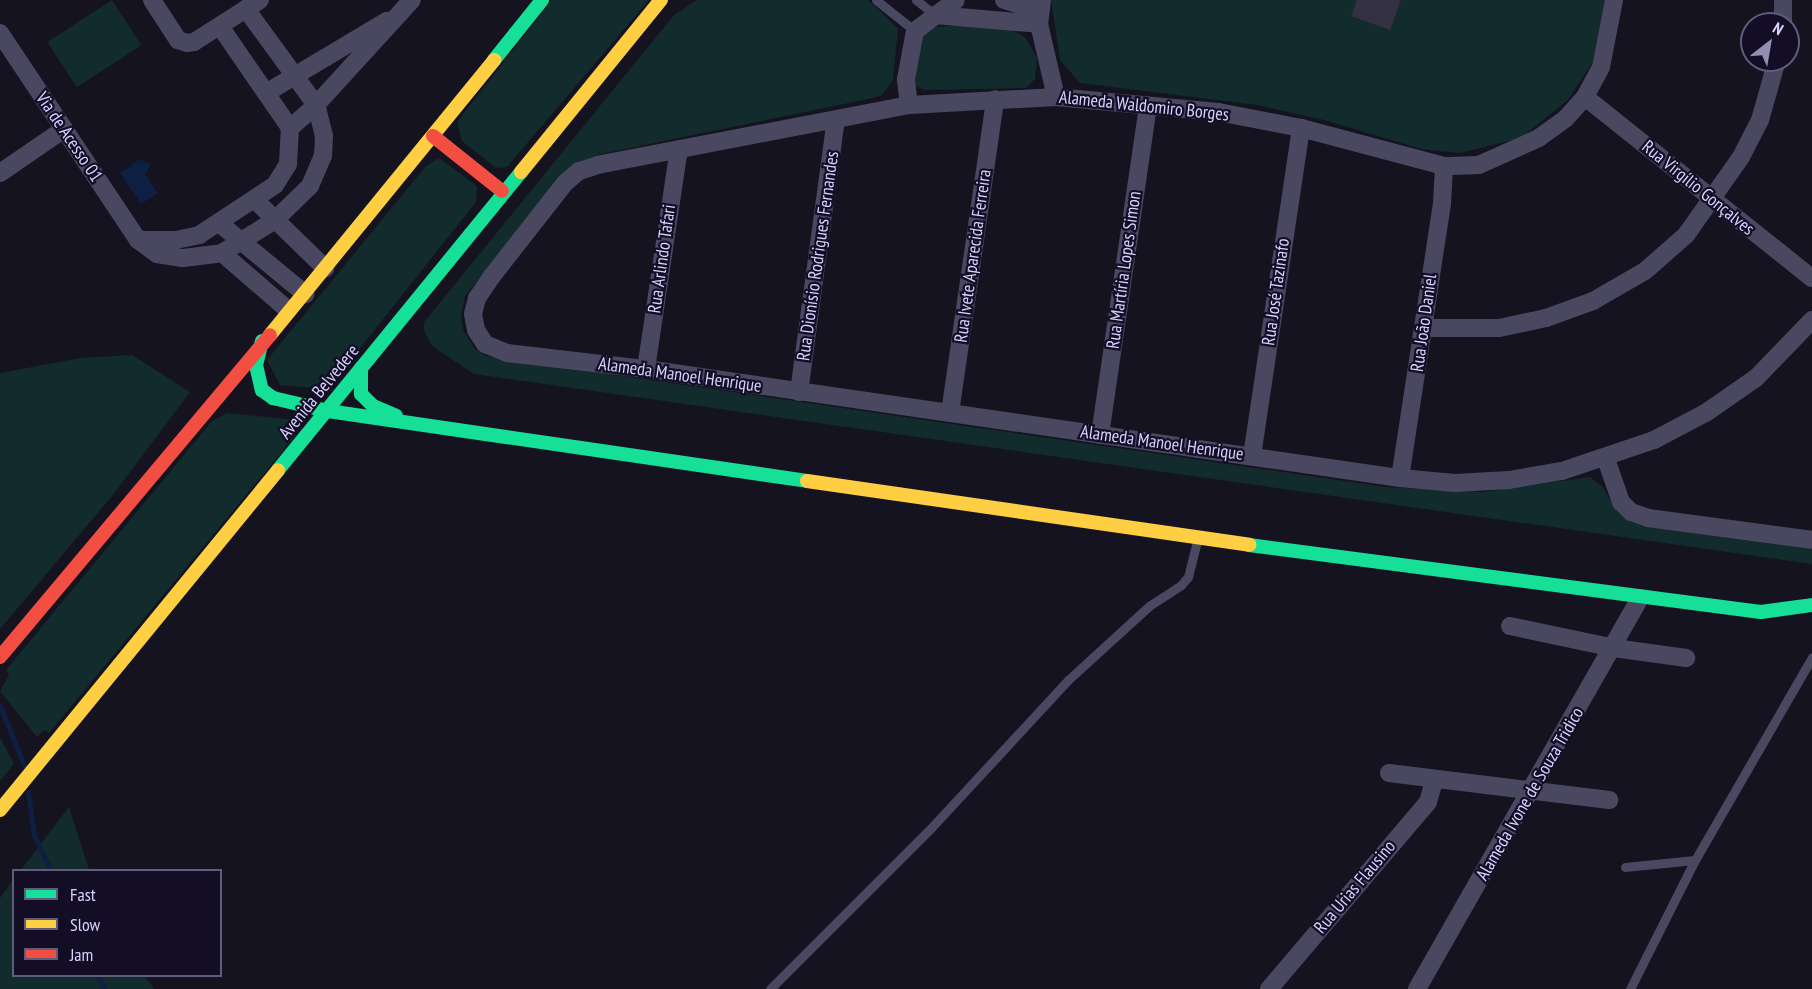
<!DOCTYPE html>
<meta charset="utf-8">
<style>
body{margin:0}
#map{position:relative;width:1812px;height:989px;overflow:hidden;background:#161320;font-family:"PT Sans Narrow",sans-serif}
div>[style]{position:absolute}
.green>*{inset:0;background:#122b2c;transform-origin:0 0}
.water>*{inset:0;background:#0d1f43}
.stream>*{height:5px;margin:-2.5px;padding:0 2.5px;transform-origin:2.5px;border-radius:2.5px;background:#0d1f43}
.building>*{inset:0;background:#343142}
.lane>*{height:9px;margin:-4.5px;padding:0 4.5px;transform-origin:4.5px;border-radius:4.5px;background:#4a4861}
.street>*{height:18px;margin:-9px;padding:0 9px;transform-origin:9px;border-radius:9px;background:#4a4861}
.fast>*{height:14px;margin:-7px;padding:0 7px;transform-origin:7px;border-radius:7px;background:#16e098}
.slow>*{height:14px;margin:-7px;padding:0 7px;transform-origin:7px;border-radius:7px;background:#ffcf43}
.jam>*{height:14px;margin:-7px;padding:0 7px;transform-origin:7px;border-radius:7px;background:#f24e42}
span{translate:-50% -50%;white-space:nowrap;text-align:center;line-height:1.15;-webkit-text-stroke:4.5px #130e25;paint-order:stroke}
.street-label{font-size:18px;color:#d8d2ff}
.legend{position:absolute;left:12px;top:869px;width:210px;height:108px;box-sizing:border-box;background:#130e25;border:2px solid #625c7c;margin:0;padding:8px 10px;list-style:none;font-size:18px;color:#d8d2ff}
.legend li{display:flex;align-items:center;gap:12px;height:30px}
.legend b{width:30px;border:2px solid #625c7c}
.north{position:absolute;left:1740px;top:12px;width:60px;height:60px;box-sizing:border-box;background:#130e25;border:2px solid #625c7c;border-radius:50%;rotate:31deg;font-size:16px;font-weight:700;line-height:24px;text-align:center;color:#d8d2ff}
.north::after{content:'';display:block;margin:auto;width:21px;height:27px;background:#948fb1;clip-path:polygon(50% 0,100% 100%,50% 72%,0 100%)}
</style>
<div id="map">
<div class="green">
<i style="left:112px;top:0;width:54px;height:77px;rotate:57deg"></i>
<i style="clip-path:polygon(552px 0,649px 0,507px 167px,496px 168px,462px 141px,457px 122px)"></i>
<i style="clip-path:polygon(697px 0,868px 0,898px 28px,893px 80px,882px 95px,873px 98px,601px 154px,573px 164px,465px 296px,461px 318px,463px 330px,475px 349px,486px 356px,1386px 487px,1483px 492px,1590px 477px,1603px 487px,1615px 509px,1631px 522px,1812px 549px,1812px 564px,474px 374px,432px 346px,423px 328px,425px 321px,674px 15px)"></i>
<i style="clip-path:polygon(1051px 0,1604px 0,1604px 7px,1592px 63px,1568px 100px,1521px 138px,1460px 153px,1421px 149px,1324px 120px,1257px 105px,1080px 83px,1060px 60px)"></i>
<i style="clip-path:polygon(977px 24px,1008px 28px,1025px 37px,1037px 58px,1035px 79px,1026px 88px,924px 90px,916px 86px,912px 78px,922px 35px,936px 27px)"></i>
<i style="clip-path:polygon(439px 158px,477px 186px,476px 202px,334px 381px,316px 388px,280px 385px,267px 360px,426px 166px)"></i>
<i style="clip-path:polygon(132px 355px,190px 392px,112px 496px,0 629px,0 373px,81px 358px)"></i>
<i style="clip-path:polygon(227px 413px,296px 420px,296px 435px,49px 733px,45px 730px,37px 737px,0 691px,9px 675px,6px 670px,212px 421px)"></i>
<i style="clip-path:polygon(0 737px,14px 764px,0 781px)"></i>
<i style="clip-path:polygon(69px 807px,89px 870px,21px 870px)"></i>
<i style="clip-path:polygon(13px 880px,14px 976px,145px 976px,154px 989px,0 989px,0 898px)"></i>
</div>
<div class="water">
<i style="clip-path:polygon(140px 159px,151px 164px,145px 174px,158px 193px,141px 204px,120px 173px)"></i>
</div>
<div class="stream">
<i style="left:0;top:706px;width:64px;rotate:67.9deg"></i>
<i style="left:28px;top:792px;width:43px;rotate:82.1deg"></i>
<i style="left:34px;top:835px;width:38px;rotate:65deg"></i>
<i style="left:98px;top:976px;width:14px;rotate:65deg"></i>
</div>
<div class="building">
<i style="clip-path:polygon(1357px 0,1401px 0,1390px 30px,1351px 16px)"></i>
</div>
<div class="lane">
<i style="left:876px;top:0;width:50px;rotate:38.5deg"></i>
<i style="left:916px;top:0;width:24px;rotate:38deg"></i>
<i style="left:1625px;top:867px;width:70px;rotate:-5.7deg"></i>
<i style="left:770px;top:989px;width:228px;rotate:-45deg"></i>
<i style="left:931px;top:828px;width:202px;rotate:-47.2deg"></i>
<i style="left:1068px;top:680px;width:110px;rotate:-42.4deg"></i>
<i style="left:1149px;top:606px;width:38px;rotate:-33deg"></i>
<i style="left:1181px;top:585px;width:11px;rotate:-49deg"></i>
<i style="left:1188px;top:577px;width:37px;rotate:-76deg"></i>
<i style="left:1630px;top:989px;width:144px;rotate:-63.3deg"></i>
<i style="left:1695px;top:860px;width:234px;rotate:-60deg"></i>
</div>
<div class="street">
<i style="left:152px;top:0;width:48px;rotate:57deg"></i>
<i style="left:178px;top:40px;width:9px;rotate:18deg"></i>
<i style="left:187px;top:43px;width:7px;rotate:-8deg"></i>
<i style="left:194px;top:42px;width:78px;rotate:-32.5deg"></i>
<i style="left:1004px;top:0;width:38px;rotate:17deg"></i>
<i style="left:1042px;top:0;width:24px;rotate:97deg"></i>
<i style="left:1039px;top:24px;width:75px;rotate:76.9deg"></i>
<i style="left:1614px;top:0;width:68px;rotate:101deg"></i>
<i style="left:1601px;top:67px;width:34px;rotate:118deg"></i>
<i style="left:1585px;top:97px;width:30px;rotate:132deg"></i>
<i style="left:1565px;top:119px;width:32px;rotate:144deg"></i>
<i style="left:1539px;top:138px;width:66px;rotate:155.8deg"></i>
<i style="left:1479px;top:165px;width:35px;rotate:178deg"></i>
<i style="left:1444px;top:166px;width:148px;rotate:-165.1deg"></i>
<i style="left:1301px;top:128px;width:85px;rotate:-169.1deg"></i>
<i style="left:1218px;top:112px;width:163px;rotate:-174.7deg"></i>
<i style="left:1056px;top:97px;width:147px;rotate:176.9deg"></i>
<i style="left:909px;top:105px;width:317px;rotate:169.1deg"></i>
<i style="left:598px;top:165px;width:20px;rotate:162deg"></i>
<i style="left:579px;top:171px;width:18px;rotate:139deg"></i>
<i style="left:565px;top:183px;width:118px;rotate:128.1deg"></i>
<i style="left:492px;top:276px;width:27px;rotate:124deg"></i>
<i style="left:477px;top:298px;width:16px;rotate:104deg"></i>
<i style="left:473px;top:314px;width:16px;rotate:79deg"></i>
<i style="left:476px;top:330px;width:17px;rotate:57deg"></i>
<i style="left:485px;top:344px;width:24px;rotate:22deg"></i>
<i style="left:507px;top:353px;width:140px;rotate:6.6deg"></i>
<i style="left:646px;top:369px;width:762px;rotate:8.23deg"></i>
<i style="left:1400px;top:478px;width:55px;rotate:5.2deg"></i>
<i style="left:1455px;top:483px;width:54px;rotate:-3.2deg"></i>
<i style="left:1509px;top:480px;width:54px;rotate:-9.6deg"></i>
<i style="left:1562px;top:471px;width:97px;rotate:-18.6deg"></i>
<i style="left:1654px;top:440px;width:60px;rotate:-27.8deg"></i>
<i style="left:1707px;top:412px;width:60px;rotate:-34.8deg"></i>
<i style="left:1756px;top:378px;width:81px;rotate:-46deg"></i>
<i style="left:1783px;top:0;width:24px;rotate:90deg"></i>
<i style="left:935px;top:15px;width:104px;rotate:4.9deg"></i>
<i style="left:0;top:33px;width:249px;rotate:56.3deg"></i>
<i style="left:138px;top:240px;width:24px;rotate:36deg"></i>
<i style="left:157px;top:254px;width:26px;rotate:9deg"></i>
<i style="left:183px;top:258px;width:39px;rotate:-7deg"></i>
<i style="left:222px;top:253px;width:62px;rotate:-31.9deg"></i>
<i style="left:275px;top:220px;width:49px;rotate:-44.2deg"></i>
<i style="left:310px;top:186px;width:33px;rotate:-67deg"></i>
<i style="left:323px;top:156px;width:20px;rotate:-87deg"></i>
<i style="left:324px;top:136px;width:32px;rotate:-104deg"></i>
<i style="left:316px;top:105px;width:119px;rotate:-126.1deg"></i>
<i style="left:266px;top:93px;width:141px;rotate:-30.8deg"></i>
<i style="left:1585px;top:97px;width:290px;rotate:38.6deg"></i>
<i style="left:909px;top:105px;width:26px;rotate:-97deg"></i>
<i style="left:906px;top:79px;width:49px;rotate:-79.4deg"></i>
<i style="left:915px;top:31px;width:51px;rotate:-37.1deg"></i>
<i style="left:290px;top:128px;width:35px;rotate:-41deg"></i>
<i style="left:316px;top:105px;width:142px;rotate:-47.6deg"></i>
<i style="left:0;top:173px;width:78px;rotate:-34.5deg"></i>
<i style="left:255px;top:200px;width:98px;rotate:44.2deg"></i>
<i style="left:219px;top:223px;width:112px;rotate:39.5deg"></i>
<i style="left:138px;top:240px;width:38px"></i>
<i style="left:176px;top:240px;width:24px;rotate:-12deg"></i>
<i style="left:199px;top:235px;width:91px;rotate:-33.3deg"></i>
<i style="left:275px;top:185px;width:25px;rotate:-58deg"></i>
<i style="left:288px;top:164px;width:36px;rotate:-87deg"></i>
<i style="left:290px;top:128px;width:124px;rotate:-124.5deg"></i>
<i style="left:222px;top:253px;width:87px;rotate:40.8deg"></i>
<i style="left:1424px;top:328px;width:75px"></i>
<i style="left:1499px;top:328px;width:48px;rotate:-12deg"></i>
<i style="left:1546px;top:318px;width:50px;rotate:-19.9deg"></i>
<i style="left:1593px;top:301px;width:60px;rotate:-30deg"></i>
<i style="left:1645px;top:271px;width:55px;rotate:-41.3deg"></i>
<i style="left:1686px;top:235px;width:95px;rotate:-54.8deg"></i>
<i style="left:1741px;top:157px;width:42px;rotate:-62.8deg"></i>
<i style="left:1760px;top:120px;width:62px;rotate:-74.2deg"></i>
<i style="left:646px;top:369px;width:222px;rotate:-81.5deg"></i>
<i style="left:799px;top:392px;width:275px;rotate:-82.3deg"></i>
<i style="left:950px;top:413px;width:317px;rotate:-81.8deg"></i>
<i style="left:1100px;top:435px;width:333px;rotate:-81.7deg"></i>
<i style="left:1252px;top:456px;width:332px;rotate:-81.5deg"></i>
<i style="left:1606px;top:459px;width:46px;rotate:70.8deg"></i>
<i style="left:1621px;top:502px;width:14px;rotate:45deg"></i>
<i style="left:1631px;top:512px;width:18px;rotate:19deg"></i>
<i style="left:1648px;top:518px;width:165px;rotate:7.6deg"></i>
<i style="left:1400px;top:478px;width:277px;rotate:-81.3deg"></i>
<i style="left:1442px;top:204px;width:38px;rotate:-87deg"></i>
<i style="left:1510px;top:626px;width:106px;rotate:11.9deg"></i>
<i style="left:1614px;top:648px;width:73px;rotate:7.9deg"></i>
<i style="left:1389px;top:773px;width:222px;rotate:7deg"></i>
<i style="left:1269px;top:989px;width:245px;rotate:-49.6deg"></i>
<i style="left:1428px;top:802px;width:22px;rotate:-74deg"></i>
<i style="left:1417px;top:989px;width:450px;rotate:-60.3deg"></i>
</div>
<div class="fast">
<i style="left:494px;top:60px;width:77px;rotate:-51.3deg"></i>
<i style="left:262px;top:341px;width:25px;rotate:104deg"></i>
<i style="left:256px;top:365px;width:26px;rotate:77deg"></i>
<i style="left:262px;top:390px;width:14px;rotate:36deg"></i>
<i style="left:273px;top:398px;width:57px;rotate:13.3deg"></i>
<i style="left:361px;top:368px;width:26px;rotate:90deg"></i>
<i style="left:361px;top:394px;width:17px;rotate:45deg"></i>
<i style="left:373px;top:406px;width:25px;rotate:23deg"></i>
<i style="left:328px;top:411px;width:484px;rotate:8.3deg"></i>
<i style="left:278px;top:470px;width:385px;rotate:-50.8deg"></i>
<i style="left:1249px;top:545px;width:516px;rotate:7.46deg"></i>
<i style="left:1761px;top:612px;width:51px;rotate:-7.8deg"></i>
</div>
<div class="slow">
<i style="left:521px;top:172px;width:222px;rotate:-50.9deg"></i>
<i style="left:270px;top:335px;width:355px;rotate:-50.8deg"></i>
<i style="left:807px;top:481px;width:447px;rotate:8.2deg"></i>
<i style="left:0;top:810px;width:439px;rotate:-50.7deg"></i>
</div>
<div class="jam">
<i style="left:433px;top:136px;width:88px;rotate:38.6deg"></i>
<i style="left:0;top:657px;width:420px;rotate:-50deg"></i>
</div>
<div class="street-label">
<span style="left:1144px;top:106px;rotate:6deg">Alameda Waldomiro Borges</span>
<span style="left:69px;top:137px;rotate:56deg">Via de Acesso 01</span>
<span style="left:1698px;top:188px;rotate:39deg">Rua Virgílio Gonçalves</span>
<span style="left:818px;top:256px;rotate:-82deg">Rua Dionísio Rodrigues Fernandes</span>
<span style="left:973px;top:256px;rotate:-82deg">Rua Ivete Aparecida Ferreira</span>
<span style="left:662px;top:259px;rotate:-82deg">Rua Arlindo Tafari</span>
<span style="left:1124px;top:270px;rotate:-82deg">Rua Martíria Lopes Simon</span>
<span style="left:1276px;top:292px;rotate:-82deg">Rua José Tazinafo</span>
<span style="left:1424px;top:323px;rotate:-82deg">Rua João Daniel</span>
<span style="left:680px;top:375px;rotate:8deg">Alameda Manoel Henrique</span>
<span style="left:319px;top:392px;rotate:-51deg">Avenida Belvedere</span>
<span style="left:1162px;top:443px;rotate:8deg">Alameda Manoel Henrique</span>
<span style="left:1530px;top:794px;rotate:-60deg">Alameda Ivone de Souza Tridico</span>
<span style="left:1355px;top:887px;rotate:-50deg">Rua Urias Flausino</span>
</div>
<ul class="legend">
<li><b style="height:8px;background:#16e098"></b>Fast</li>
<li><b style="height:8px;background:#ffcf43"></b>Slow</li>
<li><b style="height:8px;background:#f24e42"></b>Jam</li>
</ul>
<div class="north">N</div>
</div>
